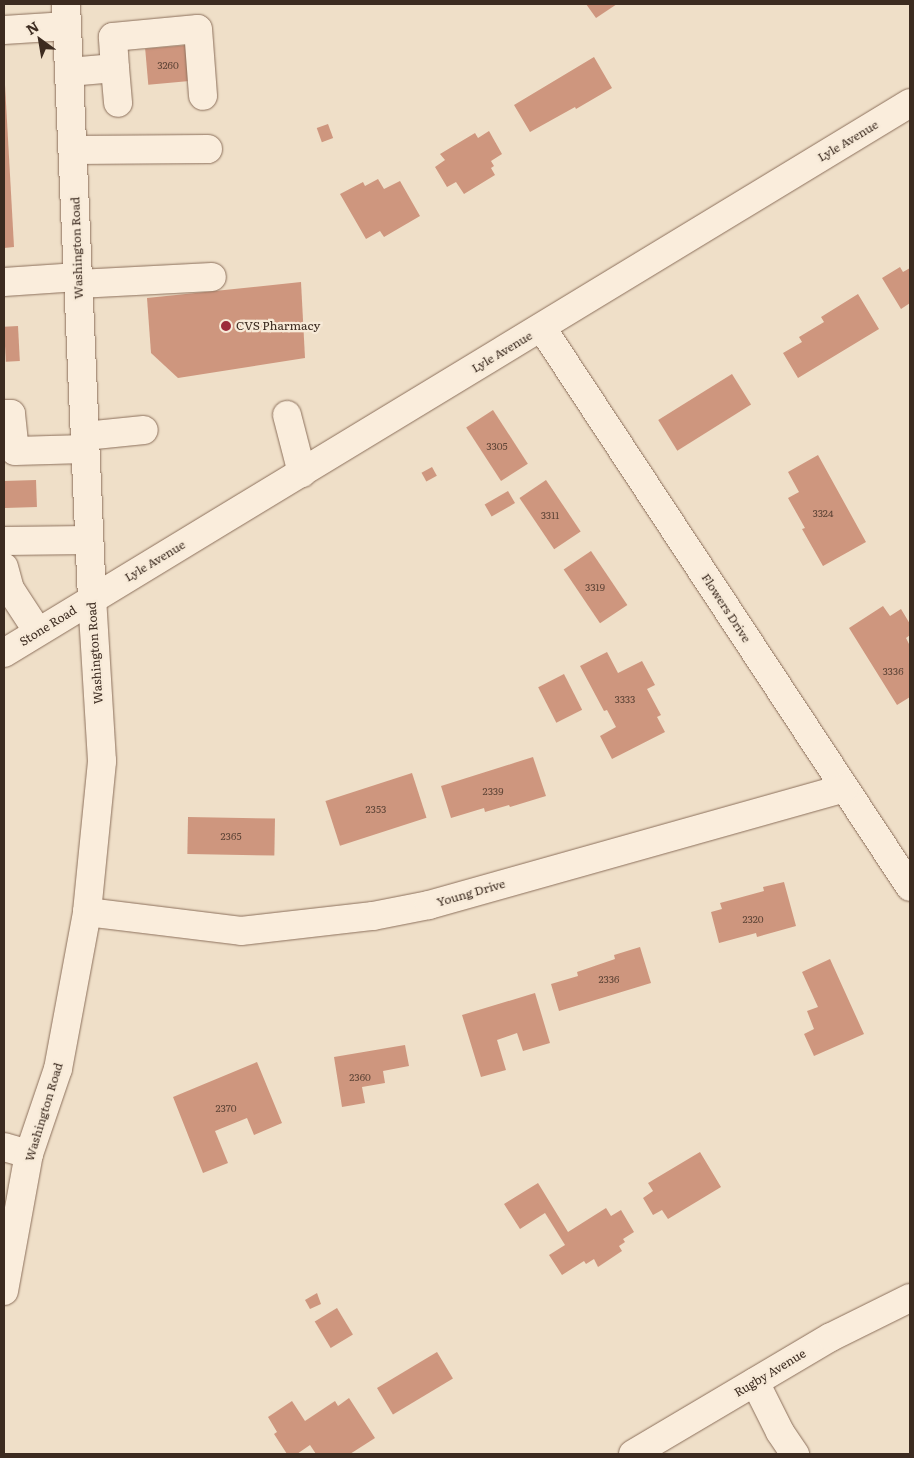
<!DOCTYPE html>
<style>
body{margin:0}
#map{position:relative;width:914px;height:1458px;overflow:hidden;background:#efdfc8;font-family:Literata,serif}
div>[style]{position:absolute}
.building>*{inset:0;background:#ce967e;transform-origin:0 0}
.roads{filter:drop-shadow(0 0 1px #8c705c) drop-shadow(0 0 1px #8c705c)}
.minor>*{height:28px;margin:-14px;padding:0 14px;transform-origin:14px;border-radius:14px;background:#faeddc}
.dots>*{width:14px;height:14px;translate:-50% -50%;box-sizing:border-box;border:2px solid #f7ead8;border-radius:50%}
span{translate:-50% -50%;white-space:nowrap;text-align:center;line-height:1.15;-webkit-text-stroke:4.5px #f7ead8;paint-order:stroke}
.number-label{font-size:10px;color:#604638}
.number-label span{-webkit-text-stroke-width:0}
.street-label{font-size:12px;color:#3c2b20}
.poi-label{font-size:12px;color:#3c2b20}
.left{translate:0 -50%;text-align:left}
.frame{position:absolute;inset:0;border:5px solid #3c2b20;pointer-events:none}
.north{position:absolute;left:15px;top:15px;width:50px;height:50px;-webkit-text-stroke:4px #f7ead8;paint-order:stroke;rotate:328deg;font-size:14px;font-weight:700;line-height:20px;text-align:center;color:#3c2b20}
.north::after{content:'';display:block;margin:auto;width:18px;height:22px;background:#3c2b20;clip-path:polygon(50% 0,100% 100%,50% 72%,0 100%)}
</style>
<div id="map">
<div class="building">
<i style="clip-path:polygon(586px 4px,617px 4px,596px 18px)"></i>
<i style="left:189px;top:45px;width:36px;height:44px;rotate:85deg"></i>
<i style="clip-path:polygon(594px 57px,612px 88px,576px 109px,575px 107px,530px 132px,514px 105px)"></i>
<i style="clip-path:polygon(4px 67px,14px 247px,4px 248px)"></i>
<i style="left:328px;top:124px;width:15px;height:12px;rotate:70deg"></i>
<i style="clip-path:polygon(489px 131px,502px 154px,491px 161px,494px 166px,491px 168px,495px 175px,464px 194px,456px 182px,447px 187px,435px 167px,445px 160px,440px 154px,475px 133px,478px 138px)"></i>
<i style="clip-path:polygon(378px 179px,384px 189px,400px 181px,420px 216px,384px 237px,380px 231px,366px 239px,340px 194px,363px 182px,365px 186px)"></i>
<i style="clip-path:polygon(900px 267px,903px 272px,910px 268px,910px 303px,901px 309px,882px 278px)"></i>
<i style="clip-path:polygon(301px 282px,305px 358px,178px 378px,151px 353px,147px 298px)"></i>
<i style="clip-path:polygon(858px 294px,879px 329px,798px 378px,783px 353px,802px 342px,799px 337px,824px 322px,821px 317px)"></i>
<i style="left:18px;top:326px;width:35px;height:14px;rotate:87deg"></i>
<i style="left:732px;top:374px;width:36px;height:87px;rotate:58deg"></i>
<i style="left:493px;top:410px;width:64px;height:32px;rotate:57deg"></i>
<i style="clip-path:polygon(818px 455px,866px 542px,823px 566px,802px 529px,805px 528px,788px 498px,799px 492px,788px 472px)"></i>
<i style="left:432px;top:467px;width:10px;height:12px;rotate:61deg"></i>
<i style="left:36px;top:480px;width:27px;height:32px;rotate:88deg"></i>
<i style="left:546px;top:480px;width:62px;height:32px;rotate:56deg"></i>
<i style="left:508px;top:491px;width:14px;height:27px;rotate:60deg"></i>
<i style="left:591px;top:551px;width:65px;height:33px;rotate:56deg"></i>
<i style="clip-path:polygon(883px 606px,890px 616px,901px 609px,910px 624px,910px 635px,906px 638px,910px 646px,910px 697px,897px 705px,849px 628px)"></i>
<i style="clip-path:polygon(607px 652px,618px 673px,642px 661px,655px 685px,647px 689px,661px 715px,657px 717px,665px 732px,612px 759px,600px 736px,616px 727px,607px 710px,604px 711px,580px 666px)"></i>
<i style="left:564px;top:674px;width:40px;height:29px;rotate:63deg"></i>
<i style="clip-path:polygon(533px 757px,546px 796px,510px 807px,509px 805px,485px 812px,484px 808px,451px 818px,441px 786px)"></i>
<i style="left:412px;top:773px;width:47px;height:91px;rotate:72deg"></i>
<i style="left:188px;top:817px;width:87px;height:37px;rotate:1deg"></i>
<i style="clip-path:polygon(784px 882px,796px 926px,757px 937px,756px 933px,719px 943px,711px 912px,722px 909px,720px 903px,764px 891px,763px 887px)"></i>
<i style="clip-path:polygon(640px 947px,651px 983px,559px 1011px,551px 984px,578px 976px,577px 972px,615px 959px,614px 955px)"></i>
<i style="clip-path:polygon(830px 959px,864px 1034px,814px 1056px,804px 1034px,814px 1029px,807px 1011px,818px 1007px,802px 972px)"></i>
<i style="clip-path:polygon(535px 993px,550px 1043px,523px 1051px,517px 1033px,497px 1040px,506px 1070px,481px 1077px,462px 1015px)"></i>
<i style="clip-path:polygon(405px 1045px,409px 1066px,383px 1071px,385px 1083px,362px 1087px,365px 1103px,342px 1107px,334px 1057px)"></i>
<i style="clip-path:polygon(257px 1062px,282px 1123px,254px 1135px,247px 1118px,215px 1131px,228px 1163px,203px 1173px,173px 1097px)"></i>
<i style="clip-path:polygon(700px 1152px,721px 1187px,668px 1219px,662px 1210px,653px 1215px,643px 1198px,653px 1191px,648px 1183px)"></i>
<i style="clip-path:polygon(538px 1183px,568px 1232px,606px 1208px,611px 1216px,621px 1210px,634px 1232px,623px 1239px,625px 1242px,619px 1246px,622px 1251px,598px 1267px,594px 1259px,586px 1264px,584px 1261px,562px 1275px,549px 1255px,565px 1245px,545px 1213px,520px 1229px,504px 1204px)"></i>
<i style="clip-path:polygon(317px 1293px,321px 1304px,310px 1309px,305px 1300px)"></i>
<i style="left:337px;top:1308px;width:31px;height:26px;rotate:59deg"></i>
<i style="left:437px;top:1352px;width:31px;height:70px;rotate:59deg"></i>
<i style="clip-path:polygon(349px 1398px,375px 1438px,350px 1454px,316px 1454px,310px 1445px,297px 1454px,287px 1454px,274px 1434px,277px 1432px,268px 1417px,292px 1401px,305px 1421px,335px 1401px,338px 1406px)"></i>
</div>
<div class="roads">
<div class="minor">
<i style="left:4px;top:30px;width:63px;rotate:-3.6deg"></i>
<i style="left:115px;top:68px;width:31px;rotate:-94deg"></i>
<i style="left:113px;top:37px;width:85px;rotate:-5.4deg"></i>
<i style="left:198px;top:29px;width:67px;rotate:85.7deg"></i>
<i style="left:69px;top:72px;width:46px;rotate:-5deg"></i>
<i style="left:115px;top:68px;width:35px;rotate:85deg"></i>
<i style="left:73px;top:150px;width:135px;rotate:-0.4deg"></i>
<i style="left:4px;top:282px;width:74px;rotate:-3.9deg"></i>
<i style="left:78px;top:284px;width:134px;rotate:-3deg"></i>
<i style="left:542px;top:328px;width:669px;rotate:56.64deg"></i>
<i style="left:4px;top:414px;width:7px"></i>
<i style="left:11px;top:414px;width:37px;rotate:84deg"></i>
<i style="left:15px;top:451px;width:70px;rotate:-1.6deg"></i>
<i style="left:287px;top:415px;width:60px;rotate:75.5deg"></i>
<i style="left:85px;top:436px;width:59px;rotate:-5.8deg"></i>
<i style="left:4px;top:541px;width:85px;rotate:-0.7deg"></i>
<i style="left:4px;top:567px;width:23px;rotate:75deg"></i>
<i style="left:10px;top:589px;width:51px;rotate:56.9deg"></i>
<i style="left:4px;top:653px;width:1060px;rotate:-31.26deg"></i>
<i style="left:87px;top:912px;width:155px;rotate:7deg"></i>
<i style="left:241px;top:931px;width:133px;rotate:-6.5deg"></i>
<i style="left:373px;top:916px;width:57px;rotate:-11.1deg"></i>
<i style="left:429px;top:905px;width:431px;rotate:-15.7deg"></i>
<i style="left:4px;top:1147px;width:26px;rotate:16deg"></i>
<i style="left:4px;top:1291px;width:139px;rotate:-79.7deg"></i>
<i style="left:29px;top:1154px;width:90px;rotate:-71.2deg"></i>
<i style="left:58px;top:1069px;width:160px;rotate:-79.5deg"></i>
<i style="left:87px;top:912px;width:152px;rotate:-84.3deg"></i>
<i style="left:102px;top:761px;width:162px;rotate:-93.5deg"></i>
<i style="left:92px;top:599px;width:596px;rotate:-92.5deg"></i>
<i style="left:755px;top:1382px;width:56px;rotate:63.4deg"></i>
<i style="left:780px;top:1432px;width:27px;rotate:56deg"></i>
<i style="left:633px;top:1454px;width:230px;rotate:-30.6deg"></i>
<i style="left:831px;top:1337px;width:88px;rotate:-26.3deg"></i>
</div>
</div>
<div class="dots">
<i style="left:226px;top:326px;background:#9c2b3a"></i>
</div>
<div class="number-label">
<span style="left:168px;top:65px">3260</span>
<span style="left:497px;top:446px">3305</span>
<span style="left:823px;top:513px">3324</span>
<span style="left:550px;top:515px">3311</span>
<span style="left:595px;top:587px">3319</span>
<span style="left:893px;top:671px">3336</span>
<span style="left:625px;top:699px">3333</span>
<span style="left:493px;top:791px">2339</span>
<span style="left:376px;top:809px">2353</span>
<span style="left:231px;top:836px">2365</span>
<span style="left:753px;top:919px">2320</span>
<span style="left:609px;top:979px">2336</span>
<span style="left:360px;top:1077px">2360</span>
<span style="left:226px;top:1108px">2370</span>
</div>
<div class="street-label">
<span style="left:848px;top:141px;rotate:-31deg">Lyle Avenue</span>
<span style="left:77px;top:248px;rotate:-92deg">Washington Road</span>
<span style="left:502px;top:352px;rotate:-31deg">Lyle Avenue</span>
<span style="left:155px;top:561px;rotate:-31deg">Lyle Avenue</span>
<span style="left:726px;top:608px;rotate:57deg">Flowers Drive</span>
<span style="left:48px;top:626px;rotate:-32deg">Stone Road</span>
<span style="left:95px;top:653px;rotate:-94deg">Washington Road</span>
<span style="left:471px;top:893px;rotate:-16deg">Young Drive</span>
<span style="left:44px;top:1112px;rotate:-73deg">Washington Road</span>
<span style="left:770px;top:1373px;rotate:-31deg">Rugby Avenue</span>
</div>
<div class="poi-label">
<span class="left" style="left:236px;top:326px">CVS Pharmacy</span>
</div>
<div class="frame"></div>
<div class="north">N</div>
</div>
